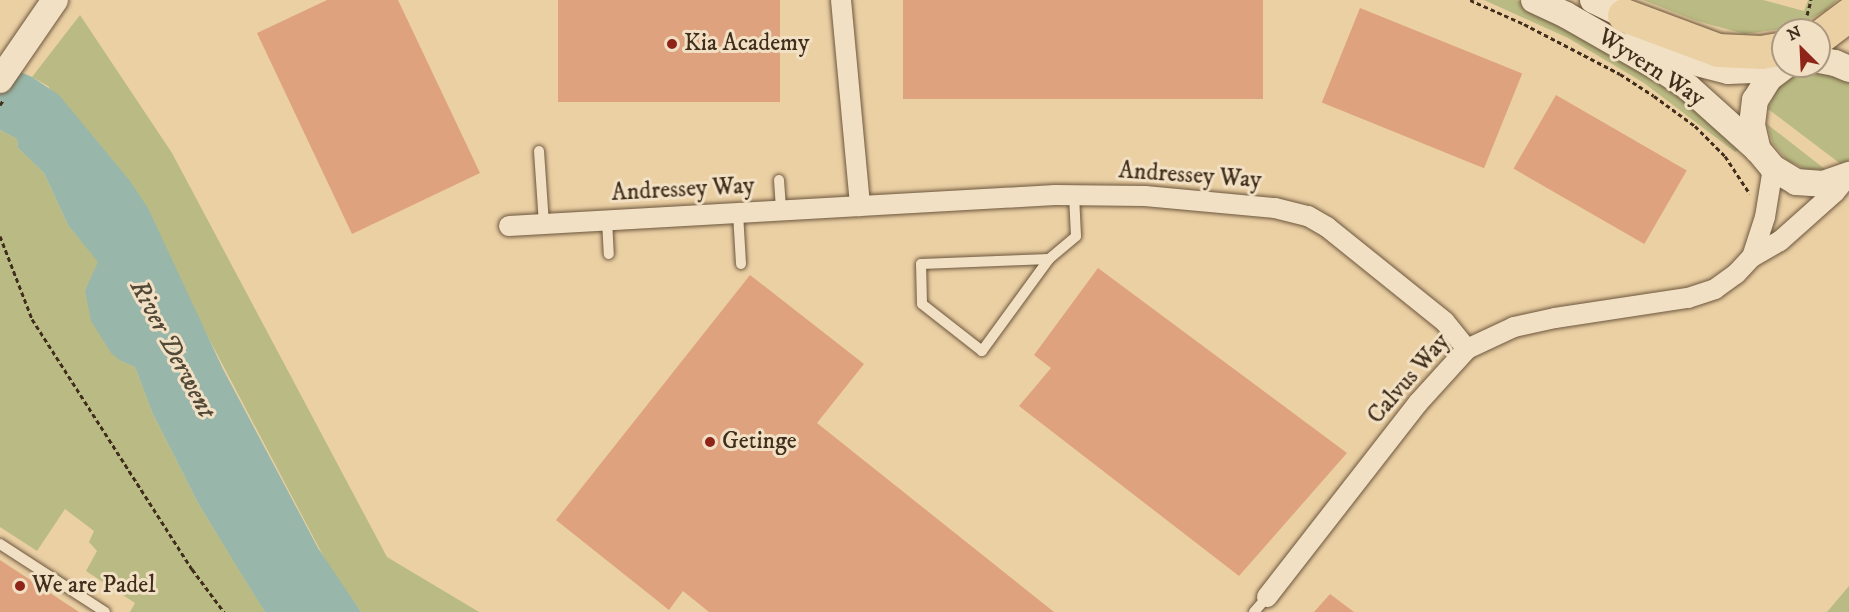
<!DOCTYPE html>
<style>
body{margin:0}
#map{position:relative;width:1849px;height:612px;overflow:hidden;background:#ebd0a4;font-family:"IM FELL DW Pica",serif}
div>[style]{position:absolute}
.green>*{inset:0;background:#babb84}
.water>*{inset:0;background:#98b6a9}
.building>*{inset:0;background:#dfa27f;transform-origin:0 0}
.path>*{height:3px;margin-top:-1.5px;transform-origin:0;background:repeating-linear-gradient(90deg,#412d1b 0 4.5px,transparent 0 7.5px)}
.roads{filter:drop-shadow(0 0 2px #6c563d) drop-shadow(0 0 2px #6c563d)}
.service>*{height:10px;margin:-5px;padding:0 5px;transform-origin:5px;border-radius:5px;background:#f2e0c4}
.minor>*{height:20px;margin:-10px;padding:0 10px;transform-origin:10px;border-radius:10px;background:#f2e0c4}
.tertiary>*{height:26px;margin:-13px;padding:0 13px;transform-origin:13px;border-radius:13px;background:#f2e0c4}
.trunk>*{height:33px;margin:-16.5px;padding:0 16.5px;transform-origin:16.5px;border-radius:16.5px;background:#ebd0a4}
.dots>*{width:16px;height:16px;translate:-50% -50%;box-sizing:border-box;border:3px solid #f2e0c4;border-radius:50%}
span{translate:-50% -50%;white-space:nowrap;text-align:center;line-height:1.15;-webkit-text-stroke:6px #f2e0c4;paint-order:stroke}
.poi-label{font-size:24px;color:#412d1b}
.left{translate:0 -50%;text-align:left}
.street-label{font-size:24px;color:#412d1b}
.water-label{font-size:26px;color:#524837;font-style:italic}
.north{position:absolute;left:1771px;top:18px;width:60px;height:60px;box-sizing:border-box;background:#f2e0c4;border:2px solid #ab9880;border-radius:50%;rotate:336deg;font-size:16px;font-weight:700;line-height:24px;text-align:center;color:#412d1b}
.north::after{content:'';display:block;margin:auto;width:21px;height:27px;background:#8f2418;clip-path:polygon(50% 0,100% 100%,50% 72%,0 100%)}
</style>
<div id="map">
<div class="green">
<i style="clip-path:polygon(1484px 0,1516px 0,1524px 3px,1658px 77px,1744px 147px,1735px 152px,1644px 83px,1568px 38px)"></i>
<i style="clip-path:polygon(1643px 0,1763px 0,1804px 11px,1808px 0,1837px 0,1825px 11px,1795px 27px,1745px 34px,1697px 21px)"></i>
<i style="clip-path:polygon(80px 15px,172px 153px,387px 557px,479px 612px,361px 612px,328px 565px,197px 316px,48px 86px,32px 77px)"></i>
<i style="clip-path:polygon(1817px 69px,1849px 79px,1849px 160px,1842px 165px,1768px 109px,1777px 89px,1785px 80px,1805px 70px)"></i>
<i style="clip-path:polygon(1767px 124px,1826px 170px,1805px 169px,1787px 160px,1773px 144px)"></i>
<i style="clip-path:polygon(0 130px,17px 139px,18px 148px,44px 173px,68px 225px,99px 262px,85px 290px,121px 361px,135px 367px,152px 412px,198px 503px,265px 612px,130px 612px,135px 603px,86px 571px,97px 551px,89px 542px,94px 531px,65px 509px,37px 551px,0 527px)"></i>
<i style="clip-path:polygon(1849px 586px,1849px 612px,1827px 612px)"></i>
</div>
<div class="water">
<i style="clip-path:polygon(0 63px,32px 77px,59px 95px,130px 181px,148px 208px,223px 369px,318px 548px,361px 612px,265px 612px,245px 580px,198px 503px,152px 412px,135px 367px,121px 361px,111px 353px,91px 321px,85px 290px,98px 262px,68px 225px,44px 173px,18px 148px,17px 139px,0 130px)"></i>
</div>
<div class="building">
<i style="clip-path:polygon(327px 0,398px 0,480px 173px,352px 234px,257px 33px)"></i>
<i style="left:558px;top:0;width:222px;height:102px"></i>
<i style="left:903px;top:0;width:360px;height:99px"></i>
<i style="left:1360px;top:8px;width:175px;height:102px;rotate:22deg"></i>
<i style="left:1556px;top:95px;width:151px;height:85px;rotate:30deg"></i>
<i style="clip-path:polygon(1098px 268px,1347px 453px,1239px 576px,1019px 406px,1051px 368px,1034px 355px)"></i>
<i style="clip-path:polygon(750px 275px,864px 364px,817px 423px,1054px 612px,709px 612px,683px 591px,669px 610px,556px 520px)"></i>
<i style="clip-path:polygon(0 560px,79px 612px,0 612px)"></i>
<i style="clip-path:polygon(1330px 594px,1354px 612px,1314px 612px)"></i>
</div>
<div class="path">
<i style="left:1470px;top:0;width:59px;rotate:24deg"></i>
<i style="left:1524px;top:24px;width:108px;rotate:27.5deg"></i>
<i style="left:1620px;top:74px;width:40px;rotate:32.9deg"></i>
<i style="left:1654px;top:96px;width:51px;rotate:36.2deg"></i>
<i style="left:1695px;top:126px;width:42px;rotate:45deg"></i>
<i style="left:1725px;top:156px;width:45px;rotate:56.7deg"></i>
<i style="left:1807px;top:15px;width:16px;rotate:-75deg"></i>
<i style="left:0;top:105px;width:7px;rotate:-56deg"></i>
<i style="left:0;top:236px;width:89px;rotate:68.9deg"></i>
<i style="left:32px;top:319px;width:297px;rotate:57.4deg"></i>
<i style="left:192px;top:569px;width:54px;rotate:53.3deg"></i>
</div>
<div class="roads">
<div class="service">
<i style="left:539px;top:151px;width:73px;rotate:86.1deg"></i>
<i style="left:779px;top:180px;width:30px;rotate:86deg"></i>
<i style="left:738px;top:213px;width:51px;rotate:86.6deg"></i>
<i style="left:607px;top:220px;width:34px;rotate:87deg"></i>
<i style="left:1049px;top:259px;width:114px;rotate:126.1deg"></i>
<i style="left:982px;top:351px;width:76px;rotate:-141.9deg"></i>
<i style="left:922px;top:304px;width:40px;rotate:-91.4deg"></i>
<i style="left:921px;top:264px;width:128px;rotate:-2.2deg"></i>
<i style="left:1049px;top:259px;width:35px;rotate:-40deg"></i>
<i style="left:1076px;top:236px;width:41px;rotate:-92.8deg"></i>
<i style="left:0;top:544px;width:125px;rotate:32.9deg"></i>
<i style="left:1254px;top:612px;width:20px;rotate:-49deg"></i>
</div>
<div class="minor">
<i style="left:841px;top:0;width:207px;rotate:84.7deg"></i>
<i style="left:509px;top:226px;width:547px;rotate:-3.25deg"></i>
<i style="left:1055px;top:195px;width:90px;rotate:0.6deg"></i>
<i style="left:1145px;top:196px;width:131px;rotate:5.3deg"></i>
<i style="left:1275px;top:208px;width:34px;rotate:14deg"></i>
<i style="left:1308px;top:216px;width:22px;rotate:30deg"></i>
<i style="left:1327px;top:227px;width:151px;rotate:38.8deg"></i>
<i style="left:1445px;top:322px;width:35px;rotate:51deg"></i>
<i style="left:1752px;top:257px;width:42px;rotate:-72deg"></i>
<i style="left:1765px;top:217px;width:50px;rotate:-80.7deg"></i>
<i style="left:1267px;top:597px;width:246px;rotate:-52.1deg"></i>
<i style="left:1418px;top:403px;width:73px;rotate:-47.8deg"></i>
<i style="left:1467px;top:349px;width:52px;rotate:-25.1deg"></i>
<i style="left:1514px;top:327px;width:42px;rotate:-12.4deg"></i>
<i style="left:1555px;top:318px;width:134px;rotate:-8.6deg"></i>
<i style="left:1688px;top:298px;width:28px;rotate:-18deg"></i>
<i style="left:1715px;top:289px;width:26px;rotate:-36deg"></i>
<i style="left:1736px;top:274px;width:23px;rotate:-47deg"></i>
<i style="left:1752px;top:257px;width:32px;rotate:-30deg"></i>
<i style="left:1780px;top:241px;width:74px;rotate:-41.7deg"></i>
<i style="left:1835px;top:192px;width:22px;rotate:-51deg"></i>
</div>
<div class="tertiary">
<i style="left:1534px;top:0;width:35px;rotate:25deg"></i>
<i style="left:1566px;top:15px;width:113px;rotate:29.7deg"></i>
<i style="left:1664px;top:71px;width:30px;rotate:34deg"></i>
<i style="left:1689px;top:88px;width:93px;rotate:41.9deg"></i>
<i style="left:1593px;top:0;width:34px;rotate:26deg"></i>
<i style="left:1624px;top:15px;width:35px;rotate:43deg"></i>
<i style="left:1650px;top:39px;width:45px;rotate:29.4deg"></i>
<i style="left:1689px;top:61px;width:40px;rotate:14.4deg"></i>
<i style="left:1728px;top:71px;width:50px;rotate:-2.3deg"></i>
<i style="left:1819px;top:60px;width:16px;rotate:11deg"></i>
<i style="left:1835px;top:63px;width:15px;rotate:23deg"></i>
<i style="left:1785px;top:66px;width:20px;rotate:143deg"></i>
<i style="left:1769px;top:78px;width:26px;rotate:122deg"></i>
<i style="left:1755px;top:100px;width:25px;rotate:97deg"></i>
<i style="left:1752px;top:125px;width:26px;rotate:77deg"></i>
<i style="left:1758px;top:150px;width:23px;rotate:50deg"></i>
<i style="left:1773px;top:168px;width:27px;rotate:31deg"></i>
<i style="left:1796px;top:182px;width:27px;rotate:4deg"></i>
<i style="left:1823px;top:184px;width:28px;rotate:-19deg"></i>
<i style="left:0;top:80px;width:97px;rotate:-55.5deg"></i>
</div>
<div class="trunk">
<i style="left:1624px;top:15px;width:100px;rotate:20.4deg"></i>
<i style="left:1718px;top:50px;width:43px;rotate:2.7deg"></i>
<i style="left:1761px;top:52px;width:22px;rotate:-10deg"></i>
<i style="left:1819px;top:37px;width:38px;rotate:-37deg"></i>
</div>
</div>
<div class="dots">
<i style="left:672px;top:44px;background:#8f2418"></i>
<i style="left:710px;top:442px;background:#8f2418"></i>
<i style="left:20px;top:586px;background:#8f2418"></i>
</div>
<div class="poi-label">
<span class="left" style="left:684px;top:44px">Kia Academy</span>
<span class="left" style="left:722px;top:442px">Getinge</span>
<span class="left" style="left:32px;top:586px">We are Padel</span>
</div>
<div class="street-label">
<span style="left:1651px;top:68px;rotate:33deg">Wyvern Way</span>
<span style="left:1190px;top:176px;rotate:4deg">Andressey Way</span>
<span style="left:683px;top:190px;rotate:-3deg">Andressey Way</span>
<span style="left:1409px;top:379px;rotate:-49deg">Calvus Way</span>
</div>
<div class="water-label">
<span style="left:172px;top:349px;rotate:62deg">River Derwent</span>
</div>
<div class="north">N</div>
</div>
